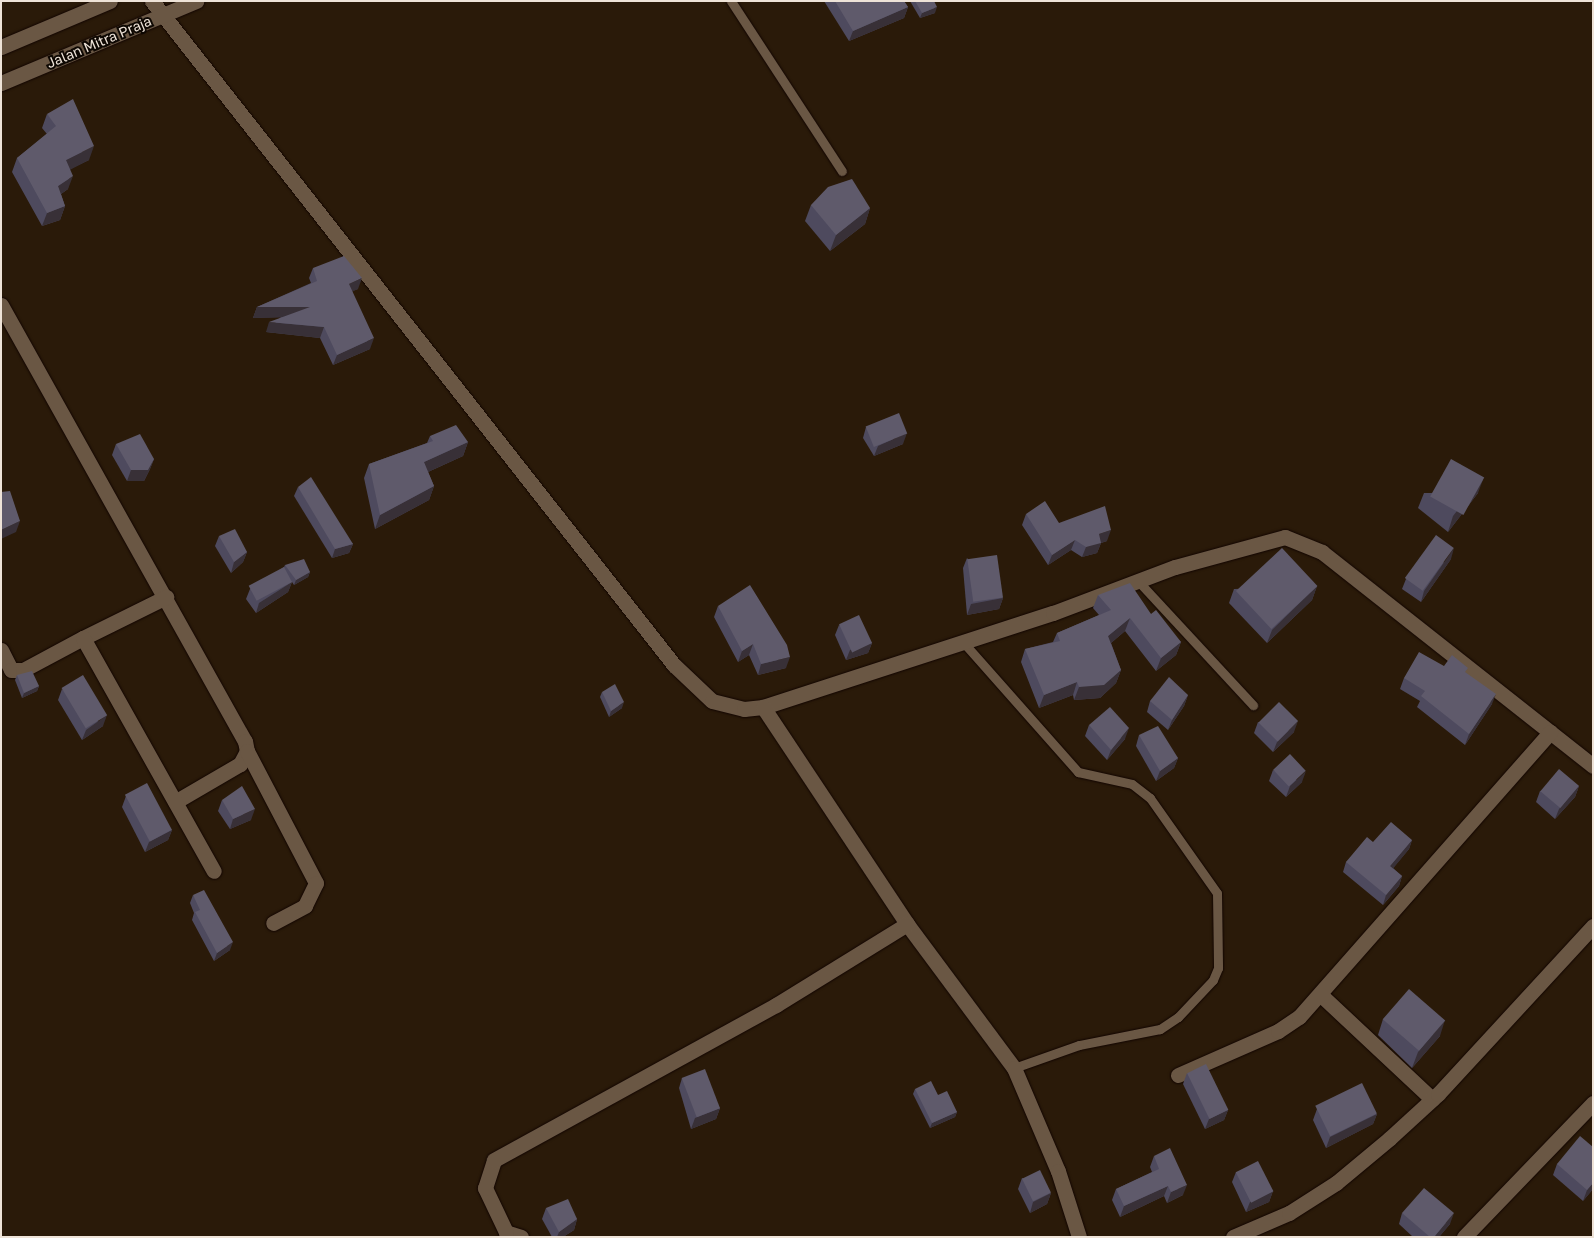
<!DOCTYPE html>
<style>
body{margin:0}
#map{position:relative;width:1594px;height:1238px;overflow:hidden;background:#2a1a09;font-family:"Golos Text",sans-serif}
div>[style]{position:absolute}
.roads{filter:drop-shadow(0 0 1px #120500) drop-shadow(0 0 1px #120500)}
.lane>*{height:9px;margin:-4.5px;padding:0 4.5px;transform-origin:4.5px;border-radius:4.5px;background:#6a5744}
.street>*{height:15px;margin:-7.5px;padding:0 7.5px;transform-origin:7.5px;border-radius:7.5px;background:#6a5744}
.secondary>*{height:15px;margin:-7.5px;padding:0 7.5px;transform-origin:7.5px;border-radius:7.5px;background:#6a5744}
.wall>*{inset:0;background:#4e4a5e}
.shaded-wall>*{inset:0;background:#383037}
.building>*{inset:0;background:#5f5a6b;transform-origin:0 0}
span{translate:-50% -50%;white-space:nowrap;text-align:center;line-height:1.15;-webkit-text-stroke:4px #0d0702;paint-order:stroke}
.street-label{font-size:14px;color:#eee3d8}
.frame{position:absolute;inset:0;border:2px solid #eee3d8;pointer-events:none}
</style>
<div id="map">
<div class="roads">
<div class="lane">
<i style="left:731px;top:1px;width:203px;rotate:56.9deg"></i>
<i style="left:1139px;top:582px;width:168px;rotate:47.2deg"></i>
<i style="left:963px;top:642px;width:174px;rotate:48.5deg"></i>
<i style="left:1078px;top:772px;width:55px;rotate:12.5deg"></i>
<i style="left:1132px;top:784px;width:23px;rotate:38deg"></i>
<i style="left:1150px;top:798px;width:116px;rotate:54.8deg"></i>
<i style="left:1217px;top:893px;width:75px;rotate:89.2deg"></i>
<i style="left:1218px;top:968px;width:13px;rotate:113deg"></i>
<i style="left:1213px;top:980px;width:51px;rotate:133.4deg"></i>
<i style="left:1178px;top:1017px;width:22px;rotate:146deg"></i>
<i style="left:1160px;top:1029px;width:83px;rotate:168.8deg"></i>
<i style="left:1079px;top:1045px;width:69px;rotate:160.5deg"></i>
</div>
<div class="street">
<i style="left:152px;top:1px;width:845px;rotate:51.83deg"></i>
<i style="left:674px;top:665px;width:52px;rotate:43.5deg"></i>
<i style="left:712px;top:701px;width:33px;rotate:14deg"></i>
<i style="left:744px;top:709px;width:19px;rotate:-6deg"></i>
<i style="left:763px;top:707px;width:305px;rotate:-18deg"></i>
<i style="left:1053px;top:613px;width:130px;rotate:-20.7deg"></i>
<i style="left:1175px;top:567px;width:114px;rotate:-15.3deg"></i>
<i style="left:1285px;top:537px;width:40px;rotate:22deg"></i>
<i style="left:1322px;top:552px;width:345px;rotate:38.3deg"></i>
<i style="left:1px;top:305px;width:500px;rotate:60.8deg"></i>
<i style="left:245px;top:741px;width:10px;rotate:79deg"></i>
<i style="left:247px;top:751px;width:15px;rotate:118deg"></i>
<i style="left:240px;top:764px;width:75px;rotate:149.7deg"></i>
<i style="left:83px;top:638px;width:93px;rotate:-26.3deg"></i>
<i style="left:1px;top:650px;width:22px;rotate:63deg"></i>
<i style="left:11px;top:670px;width:12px"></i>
<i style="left:23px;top:670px;width:68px;rotate:-28.1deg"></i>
<i style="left:83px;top:638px;width:267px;rotate:60.7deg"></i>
<i style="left:763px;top:707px;width:260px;rotate:56.4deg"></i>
<i style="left:907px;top:924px;width:179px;rotate:53.4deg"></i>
<i style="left:1014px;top:1068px;width:112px;rotate:66.9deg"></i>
<i style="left:1058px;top:1171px;width:69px;rotate:72.3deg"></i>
<i style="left:247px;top:751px;width:149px;rotate:62.4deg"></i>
<i style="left:316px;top:883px;width:25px;rotate:116deg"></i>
<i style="left:305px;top:906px;width:36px;rotate:152deg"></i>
<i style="left:1322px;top:996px;width:151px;rotate:43.1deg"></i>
<i style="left:1178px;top:1075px;width:109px;rotate:-23.7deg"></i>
<i style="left:1278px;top:1031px;width:25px;rotate:-34deg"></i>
<i style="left:1299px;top:1017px;width:380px;rotate:-48.6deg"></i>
<i style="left:521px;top:1237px;width:16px;rotate:-162deg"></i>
<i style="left:506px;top:1232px;width:49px;rotate:-115.5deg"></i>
<i style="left:485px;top:1188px;width:29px;rotate:-72deg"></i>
<i style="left:494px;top:1160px;width:322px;rotate:-28.8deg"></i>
<i style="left:776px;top:1005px;width:154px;rotate:-31.7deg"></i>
<i style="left:1233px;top:1237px;width:61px;rotate:-23.2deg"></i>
<i style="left:1289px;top:1213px;width:56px;rotate:-32.6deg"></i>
<i style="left:1336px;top:1183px;width:70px;rotate:-39.8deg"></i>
<i style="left:1390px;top:1138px;width:65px;rotate:-42.5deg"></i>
<i style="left:1438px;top:1094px;width:229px;rotate:-47.3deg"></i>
<i style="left:1464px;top:1237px;width:186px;rotate:-46.1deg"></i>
</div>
<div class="secondary">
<i style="left:1px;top:47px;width:118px;rotate:-22.9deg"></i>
<i style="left:1px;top:83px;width:212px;rotate:-22.8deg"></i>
</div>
</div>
<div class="wall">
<i style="clip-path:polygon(824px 1px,904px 1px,908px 7px,904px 18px,849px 41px)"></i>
<i style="clip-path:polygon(910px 1px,934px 1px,935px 13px,920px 18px)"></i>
<i style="clip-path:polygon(47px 114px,89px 160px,70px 169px,68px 189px,61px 194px,65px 206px,60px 220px,42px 226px,12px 172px,17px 158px,47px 134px,42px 128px)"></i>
<i style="clip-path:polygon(811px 205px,870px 208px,865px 224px,830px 251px,805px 221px)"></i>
<i style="clip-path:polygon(313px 268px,358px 289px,352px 291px,370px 349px,333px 365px,320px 338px,266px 332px,281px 317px,253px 318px,257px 307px,311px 283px,309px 278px)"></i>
<i style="clip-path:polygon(866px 427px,903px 444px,874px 456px,863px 438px)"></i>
<i style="clip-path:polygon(430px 436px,468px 442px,463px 456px,428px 472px,434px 486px,429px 500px,375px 529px,364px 478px,369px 464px,427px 443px)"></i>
<i style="clip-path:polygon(116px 444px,154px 459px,150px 469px,144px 481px,127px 481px,112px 455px)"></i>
<i style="clip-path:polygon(298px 487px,353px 544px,349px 553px,332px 558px,294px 496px)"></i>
<i style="clip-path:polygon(1424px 493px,1478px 493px,1448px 532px,1418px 508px)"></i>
<i style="clip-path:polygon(1026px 514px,1059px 523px,1107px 541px,1101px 543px,1097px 553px,1082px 557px,1071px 550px,1048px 565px,1022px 525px)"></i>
<i style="clip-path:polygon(219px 536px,247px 552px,243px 562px,231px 573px,215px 546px)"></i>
<i style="clip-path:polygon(967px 558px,1003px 598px,999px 609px,967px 615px,963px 568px)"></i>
<i style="clip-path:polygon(1451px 559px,1421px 602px,1402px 589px,1406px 579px)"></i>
<i style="clip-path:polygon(285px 565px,310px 572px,308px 577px,294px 585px,292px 582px,288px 592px,256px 613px,246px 599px,250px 589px,284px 567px)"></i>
<i style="clip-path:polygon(1317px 586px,1312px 600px,1267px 643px,1229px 603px,1234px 589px)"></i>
<i style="clip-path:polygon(1098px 595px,1151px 614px,1181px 642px,1176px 655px,1156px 671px,1125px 631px,1111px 643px,1121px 670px,1116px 683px,1100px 698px,1074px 700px,1073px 695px,1039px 708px,1021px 662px,1025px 649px,1053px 642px,1057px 633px,1099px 615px,1093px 608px)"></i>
<i style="clip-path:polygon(718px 606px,786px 668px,758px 675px,749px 655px,738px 662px,714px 617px)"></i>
<i style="clip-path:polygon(839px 625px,872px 643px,868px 653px,846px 660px,835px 635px)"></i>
<i style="clip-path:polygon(1444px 666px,1466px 673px,1492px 704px,1465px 745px,1417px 707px,1420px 701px,1400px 689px,1404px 678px)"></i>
<i style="clip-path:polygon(17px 675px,39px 686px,37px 691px,22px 698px,15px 680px)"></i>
<i style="clip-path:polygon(62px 689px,103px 726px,82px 740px,58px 700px)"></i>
<i style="clip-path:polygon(602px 692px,622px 708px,609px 717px,600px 697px)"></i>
<i style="clip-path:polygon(1188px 695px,1184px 706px,1168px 730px,1147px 712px,1150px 701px)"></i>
<i style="clip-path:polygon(1258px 722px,1294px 732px,1273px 752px,1254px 733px)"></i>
<i style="clip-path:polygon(1089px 725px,1125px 739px,1107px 760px,1085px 736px)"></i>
<i style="clip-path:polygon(1139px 735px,1178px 758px,1174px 768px,1156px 781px,1136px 746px)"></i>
<i style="clip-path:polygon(1273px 770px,1302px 782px,1286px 797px,1269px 781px)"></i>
<i style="clip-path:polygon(1579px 786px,1575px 797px,1555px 819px,1536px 802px,1540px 791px)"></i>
<i style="clip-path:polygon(126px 796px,172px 830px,168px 840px,145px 852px,122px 807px)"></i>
<i style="clip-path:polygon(222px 800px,251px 820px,230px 829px,218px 811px)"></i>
<i style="clip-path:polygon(1412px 840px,1409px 849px,1393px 868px,1402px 876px,1399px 886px,1383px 905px,1343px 872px,1346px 862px,1373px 842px)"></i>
<i style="clip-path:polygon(193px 895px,230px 950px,214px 961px,192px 920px,194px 913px,190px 903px)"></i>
<i style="clip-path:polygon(1383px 1019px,1440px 1036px,1412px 1068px,1378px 1035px)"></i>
<i style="clip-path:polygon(1187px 1073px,1228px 1110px,1224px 1120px,1205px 1129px,1183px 1084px)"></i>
<i style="clip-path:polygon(682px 1078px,720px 1108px,716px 1119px,691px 1129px,679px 1088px)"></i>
<i style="clip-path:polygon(915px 1089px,938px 1095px,957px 1112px,955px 1117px,930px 1128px,913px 1094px)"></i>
<i style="clip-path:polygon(1317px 1109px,1377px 1114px,1373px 1124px,1326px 1148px,1313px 1120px)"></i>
<i style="clip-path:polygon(1593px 1147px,1593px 1189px,1583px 1201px,1553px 1175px,1557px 1164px)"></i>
<i style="clip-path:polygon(1154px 1156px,1183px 1195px,1167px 1203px,1164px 1196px,1120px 1217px,1112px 1200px,1116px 1189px,1152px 1172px,1150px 1167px)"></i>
<i style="clip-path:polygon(1236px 1172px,1273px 1191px,1269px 1202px,1246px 1212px,1232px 1182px)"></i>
<i style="clip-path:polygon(1022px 1178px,1051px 1193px,1047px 1204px,1030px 1213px,1018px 1189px)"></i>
<i style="clip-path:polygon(546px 1208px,577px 1219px,574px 1230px,563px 1237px,552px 1237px,542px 1219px)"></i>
<i style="clip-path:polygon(1402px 1213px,1450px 1224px,1439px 1237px,1413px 1237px,1399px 1224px)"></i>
</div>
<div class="shaded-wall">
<i style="clip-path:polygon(908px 7px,904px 18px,849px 41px,853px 31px)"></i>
<i style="clip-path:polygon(937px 7px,935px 13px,920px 18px,922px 13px)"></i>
<i style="clip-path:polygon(94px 146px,89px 160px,62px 174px,66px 160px)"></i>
<i style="clip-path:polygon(73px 176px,68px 189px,54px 199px,58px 186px)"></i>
<i style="clip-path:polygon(65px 206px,60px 220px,42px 226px,47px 213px)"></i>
<i style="clip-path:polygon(870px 208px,865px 224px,830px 251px,836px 235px)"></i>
<i style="clip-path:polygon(362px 278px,358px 289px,345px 295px,349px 284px)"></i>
<i style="clip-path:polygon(257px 307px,310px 307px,306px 317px,253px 318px)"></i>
<i style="clip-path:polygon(269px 322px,324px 327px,320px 338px,266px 332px)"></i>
<i style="clip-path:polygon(374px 338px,370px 349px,333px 365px,337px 355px)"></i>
<i style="clip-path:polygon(907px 433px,903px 444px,874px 456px,878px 446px)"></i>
<i style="clip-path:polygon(468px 442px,463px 456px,419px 476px,424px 462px)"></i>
<i style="clip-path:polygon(154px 459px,150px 469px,144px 481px,127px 481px,131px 470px)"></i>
<i style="clip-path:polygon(1484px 477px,1478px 493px,1448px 532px,1453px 516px)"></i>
<i style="clip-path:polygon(434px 486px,429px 500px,375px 529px,380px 515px)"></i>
<i style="clip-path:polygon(20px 521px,16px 532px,1px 539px,1px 530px)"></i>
<i style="clip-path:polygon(1111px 530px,1107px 541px,1101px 543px,1097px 553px,1082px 557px,1086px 547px,1099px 534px)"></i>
<i style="clip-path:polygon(1075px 540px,1071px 550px,1048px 565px,1052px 555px)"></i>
<i style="clip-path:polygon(353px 544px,349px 553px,332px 558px,335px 549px)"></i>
<i style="clip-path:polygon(1454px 548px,1451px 559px,1421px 602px,1424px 591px)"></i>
<i style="clip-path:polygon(247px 552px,243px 562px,231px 573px,234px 562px)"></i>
<i style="clip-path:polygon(310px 572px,308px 577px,294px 585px,296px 580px)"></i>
<i style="clip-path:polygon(292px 582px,288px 592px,256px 613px,259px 603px)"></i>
<i style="clip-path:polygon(1317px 586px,1312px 600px,1267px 643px,1272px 630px)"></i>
<i style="clip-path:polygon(1003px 598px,999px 609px,967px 615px,971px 604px)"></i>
<i style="clip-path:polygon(1130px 618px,1125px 631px,1104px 649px,1108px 636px)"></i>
<i style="clip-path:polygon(1181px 642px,1176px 655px,1156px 671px,1161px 658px)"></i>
<i style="clip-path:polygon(872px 643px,868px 653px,846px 660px,850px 650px)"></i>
<i style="clip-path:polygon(753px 644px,749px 655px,738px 662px,742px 651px)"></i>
<i style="clip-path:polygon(790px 657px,786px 668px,758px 675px,761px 664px)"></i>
<i style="clip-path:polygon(1121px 670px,1116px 683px,1100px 698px,1074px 700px,1079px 687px)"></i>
<i style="clip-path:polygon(1077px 682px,1073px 695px,1039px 708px,1044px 695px)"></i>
<i style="clip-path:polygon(39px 686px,37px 691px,22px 698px,24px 693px)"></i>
<i style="clip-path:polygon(1496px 694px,1492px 704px,1465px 745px,1469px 734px)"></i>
<i style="clip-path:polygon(1188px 695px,1184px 706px,1168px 730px,1172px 720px)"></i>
<i style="clip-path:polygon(624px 702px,622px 708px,609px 717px,611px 711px)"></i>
<i style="clip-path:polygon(107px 715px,103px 726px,82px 740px,86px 730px)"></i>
<i style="clip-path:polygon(1298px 721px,1294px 732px,1273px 752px,1277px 742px)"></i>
<i style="clip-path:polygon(1129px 728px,1125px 739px,1107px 760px,1111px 750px)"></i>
<i style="clip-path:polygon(1178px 758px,1174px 768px,1156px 781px,1160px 771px)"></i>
<i style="clip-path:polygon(1306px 771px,1302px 782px,1286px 797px,1290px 786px)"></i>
<i style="clip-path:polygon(1579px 786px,1575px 797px,1555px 819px,1559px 809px)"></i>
<i style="clip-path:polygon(255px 809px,251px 820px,230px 829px,233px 819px)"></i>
<i style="clip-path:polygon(172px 830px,168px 840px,145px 852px,149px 842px)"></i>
<i style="clip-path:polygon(1412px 840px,1409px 849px,1387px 876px,1390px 866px)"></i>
<i style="clip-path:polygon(1402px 876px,1399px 886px,1383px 905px,1386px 895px)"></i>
<i style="clip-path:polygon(233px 942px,230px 950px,214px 961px,217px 953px)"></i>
<i style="clip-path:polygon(1445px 1020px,1440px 1036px,1412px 1068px,1418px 1052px)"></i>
<i style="clip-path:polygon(720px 1108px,716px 1119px,691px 1129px,695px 1118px)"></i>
<i style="clip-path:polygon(1228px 1110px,1224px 1120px,1205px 1129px,1209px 1119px)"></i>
<i style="clip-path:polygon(957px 1112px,955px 1117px,930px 1128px,932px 1123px)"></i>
<i style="clip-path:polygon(1377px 1114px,1373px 1124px,1326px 1148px,1330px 1137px)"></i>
<i style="clip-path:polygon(1593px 1183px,1593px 1189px,1583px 1201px,1587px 1190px)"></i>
<i style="clip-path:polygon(1187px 1185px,1183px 1195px,1167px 1203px,1171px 1192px)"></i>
<i style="clip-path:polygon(1168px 1186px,1164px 1196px,1120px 1217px,1124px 1206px)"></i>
<i style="clip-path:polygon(1273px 1191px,1269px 1202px,1246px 1212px,1250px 1202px)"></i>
<i style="clip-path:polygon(1051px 1193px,1047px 1204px,1030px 1213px,1033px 1202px)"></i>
<i style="clip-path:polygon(1454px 1213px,1450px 1224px,1439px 1237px,1434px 1237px)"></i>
<i style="clip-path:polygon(577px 1219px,574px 1230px,563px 1237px,557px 1237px,559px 1232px)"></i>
</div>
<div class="building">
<i style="clip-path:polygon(835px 1px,904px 1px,908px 7px,853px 31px)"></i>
<i style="clip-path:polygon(915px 1px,934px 1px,937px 7px,922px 13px)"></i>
<i style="clip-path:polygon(73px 99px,94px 146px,66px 160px,73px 176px,58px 186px,65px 206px,47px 213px,17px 158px,56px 126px,47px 114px)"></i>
<i style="clip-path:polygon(852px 179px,870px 208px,836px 235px,811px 205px,828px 187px)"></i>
<i style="clip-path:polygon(344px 256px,362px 278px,349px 284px,374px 338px,337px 355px,324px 327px,269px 322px,310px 307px,257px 307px,317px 281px,313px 268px)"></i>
<i style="left:899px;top:413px;width:22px;height:36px;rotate:68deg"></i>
<i style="clip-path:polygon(456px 425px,468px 442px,424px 462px,434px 486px,380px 515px,369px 464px,433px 441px,430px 436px)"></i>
<i style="clip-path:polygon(140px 434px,154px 459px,148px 470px,131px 470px,116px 444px)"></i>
<i style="left:1451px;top:459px;width:38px;height:43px;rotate:29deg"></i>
<i style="clip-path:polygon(311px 477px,353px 544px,335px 549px,298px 487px)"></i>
<i style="clip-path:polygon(10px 491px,20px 521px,1px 530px,1px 492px)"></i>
<i style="clip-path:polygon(1045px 501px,1059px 523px,1105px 506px,1111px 530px,1099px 534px,1101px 543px,1086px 547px,1075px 540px,1052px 555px,1026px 514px)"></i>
<i style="clip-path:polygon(235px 529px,247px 552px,234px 562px,219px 536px)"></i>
<i style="left:1436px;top:535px;width:22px;height:53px;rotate:36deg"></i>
<i style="left:1282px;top:548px;width:52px;height:63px;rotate:47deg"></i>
<i style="left:997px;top:555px;width:43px;height:30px;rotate:82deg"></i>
<i style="clip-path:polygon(304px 559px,310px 572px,296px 580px,285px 565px)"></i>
<i style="left:284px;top:567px;width:17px;height:40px;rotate:62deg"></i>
<i style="clip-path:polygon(1130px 583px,1151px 614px,1156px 610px,1181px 642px,1161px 658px,1130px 618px,1108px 636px,1121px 670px,1104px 685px,1079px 687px,1077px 682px,1044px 695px,1025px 649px,1060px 641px,1057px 633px,1111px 610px,1098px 595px)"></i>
<i style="clip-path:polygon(750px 585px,787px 645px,790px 657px,761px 664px,753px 644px,742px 651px,718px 606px)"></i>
<i style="left:859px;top:615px;width:31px;height:22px;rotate:65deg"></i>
<i style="clip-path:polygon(1419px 652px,1444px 666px,1452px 655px,1468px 668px,1465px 672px,1496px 694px,1469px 734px,1421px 696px,1425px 691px,1404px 678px)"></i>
<i style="clip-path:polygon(32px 671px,39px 686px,24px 693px,17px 675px)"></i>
<i style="left:83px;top:675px;width:47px;height:25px;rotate:59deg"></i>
<i style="clip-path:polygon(1169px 677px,1188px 695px,1172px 720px,1150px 701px)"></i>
<i style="clip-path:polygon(615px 684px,624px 702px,611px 711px,602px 692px)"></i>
<i style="left:1279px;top:702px;width:27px;height:29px;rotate:45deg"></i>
<i style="clip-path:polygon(1110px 707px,1129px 728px,1111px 750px,1089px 725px)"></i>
<i style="clip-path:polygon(1158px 726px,1178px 758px,1160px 771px,1139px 735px)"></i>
<i style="left:1290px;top:754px;width:23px;height:23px;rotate:47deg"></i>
<i style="left:1559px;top:769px;width:26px;height:29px;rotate:40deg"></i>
<i style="left:147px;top:783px;width:53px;height:25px;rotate:62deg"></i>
<i style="clip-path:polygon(242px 786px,255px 809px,233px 819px,222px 800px)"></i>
<i style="clip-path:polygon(1391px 822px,1412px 840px,1390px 866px,1402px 876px,1386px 895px,1346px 862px,1367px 837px,1373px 842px)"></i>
<i style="clip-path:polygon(204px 890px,233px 942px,217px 953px,195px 912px,200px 910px,193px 895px)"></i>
<i style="left:1409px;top:989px;width:48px;height:40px;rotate:41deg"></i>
<i style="left:1206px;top:1064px;width:51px;height:21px;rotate:64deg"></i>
<i style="left:705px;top:1069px;width:42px;height:25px;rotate:69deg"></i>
<i style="clip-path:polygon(931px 1081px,938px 1095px,947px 1091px,957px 1112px,932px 1123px,915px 1089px)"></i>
<i style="left:1362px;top:1083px;width:34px;height:52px;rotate:64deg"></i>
<i style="clip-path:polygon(1580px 1136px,1593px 1147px,1593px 1183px,1587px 1190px,1557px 1164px)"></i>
<i style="clip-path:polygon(1170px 1148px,1187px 1185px,1171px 1192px,1168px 1186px,1124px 1206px,1116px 1189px,1159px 1169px,1154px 1156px)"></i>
<i style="left:1258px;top:1161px;width:34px;height:25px;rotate:63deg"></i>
<i style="left:1040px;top:1170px;width:25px;height:20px;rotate:64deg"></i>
<i style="clip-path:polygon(1424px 1188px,1454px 1213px,1434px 1237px,1430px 1237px,1402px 1213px)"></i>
<i style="clip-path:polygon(568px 1199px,577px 1219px,559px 1232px,546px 1208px)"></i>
</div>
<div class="street-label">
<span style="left:99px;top:42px;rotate:-23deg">Jalan Mitra Praja</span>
</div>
<div class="frame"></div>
</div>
